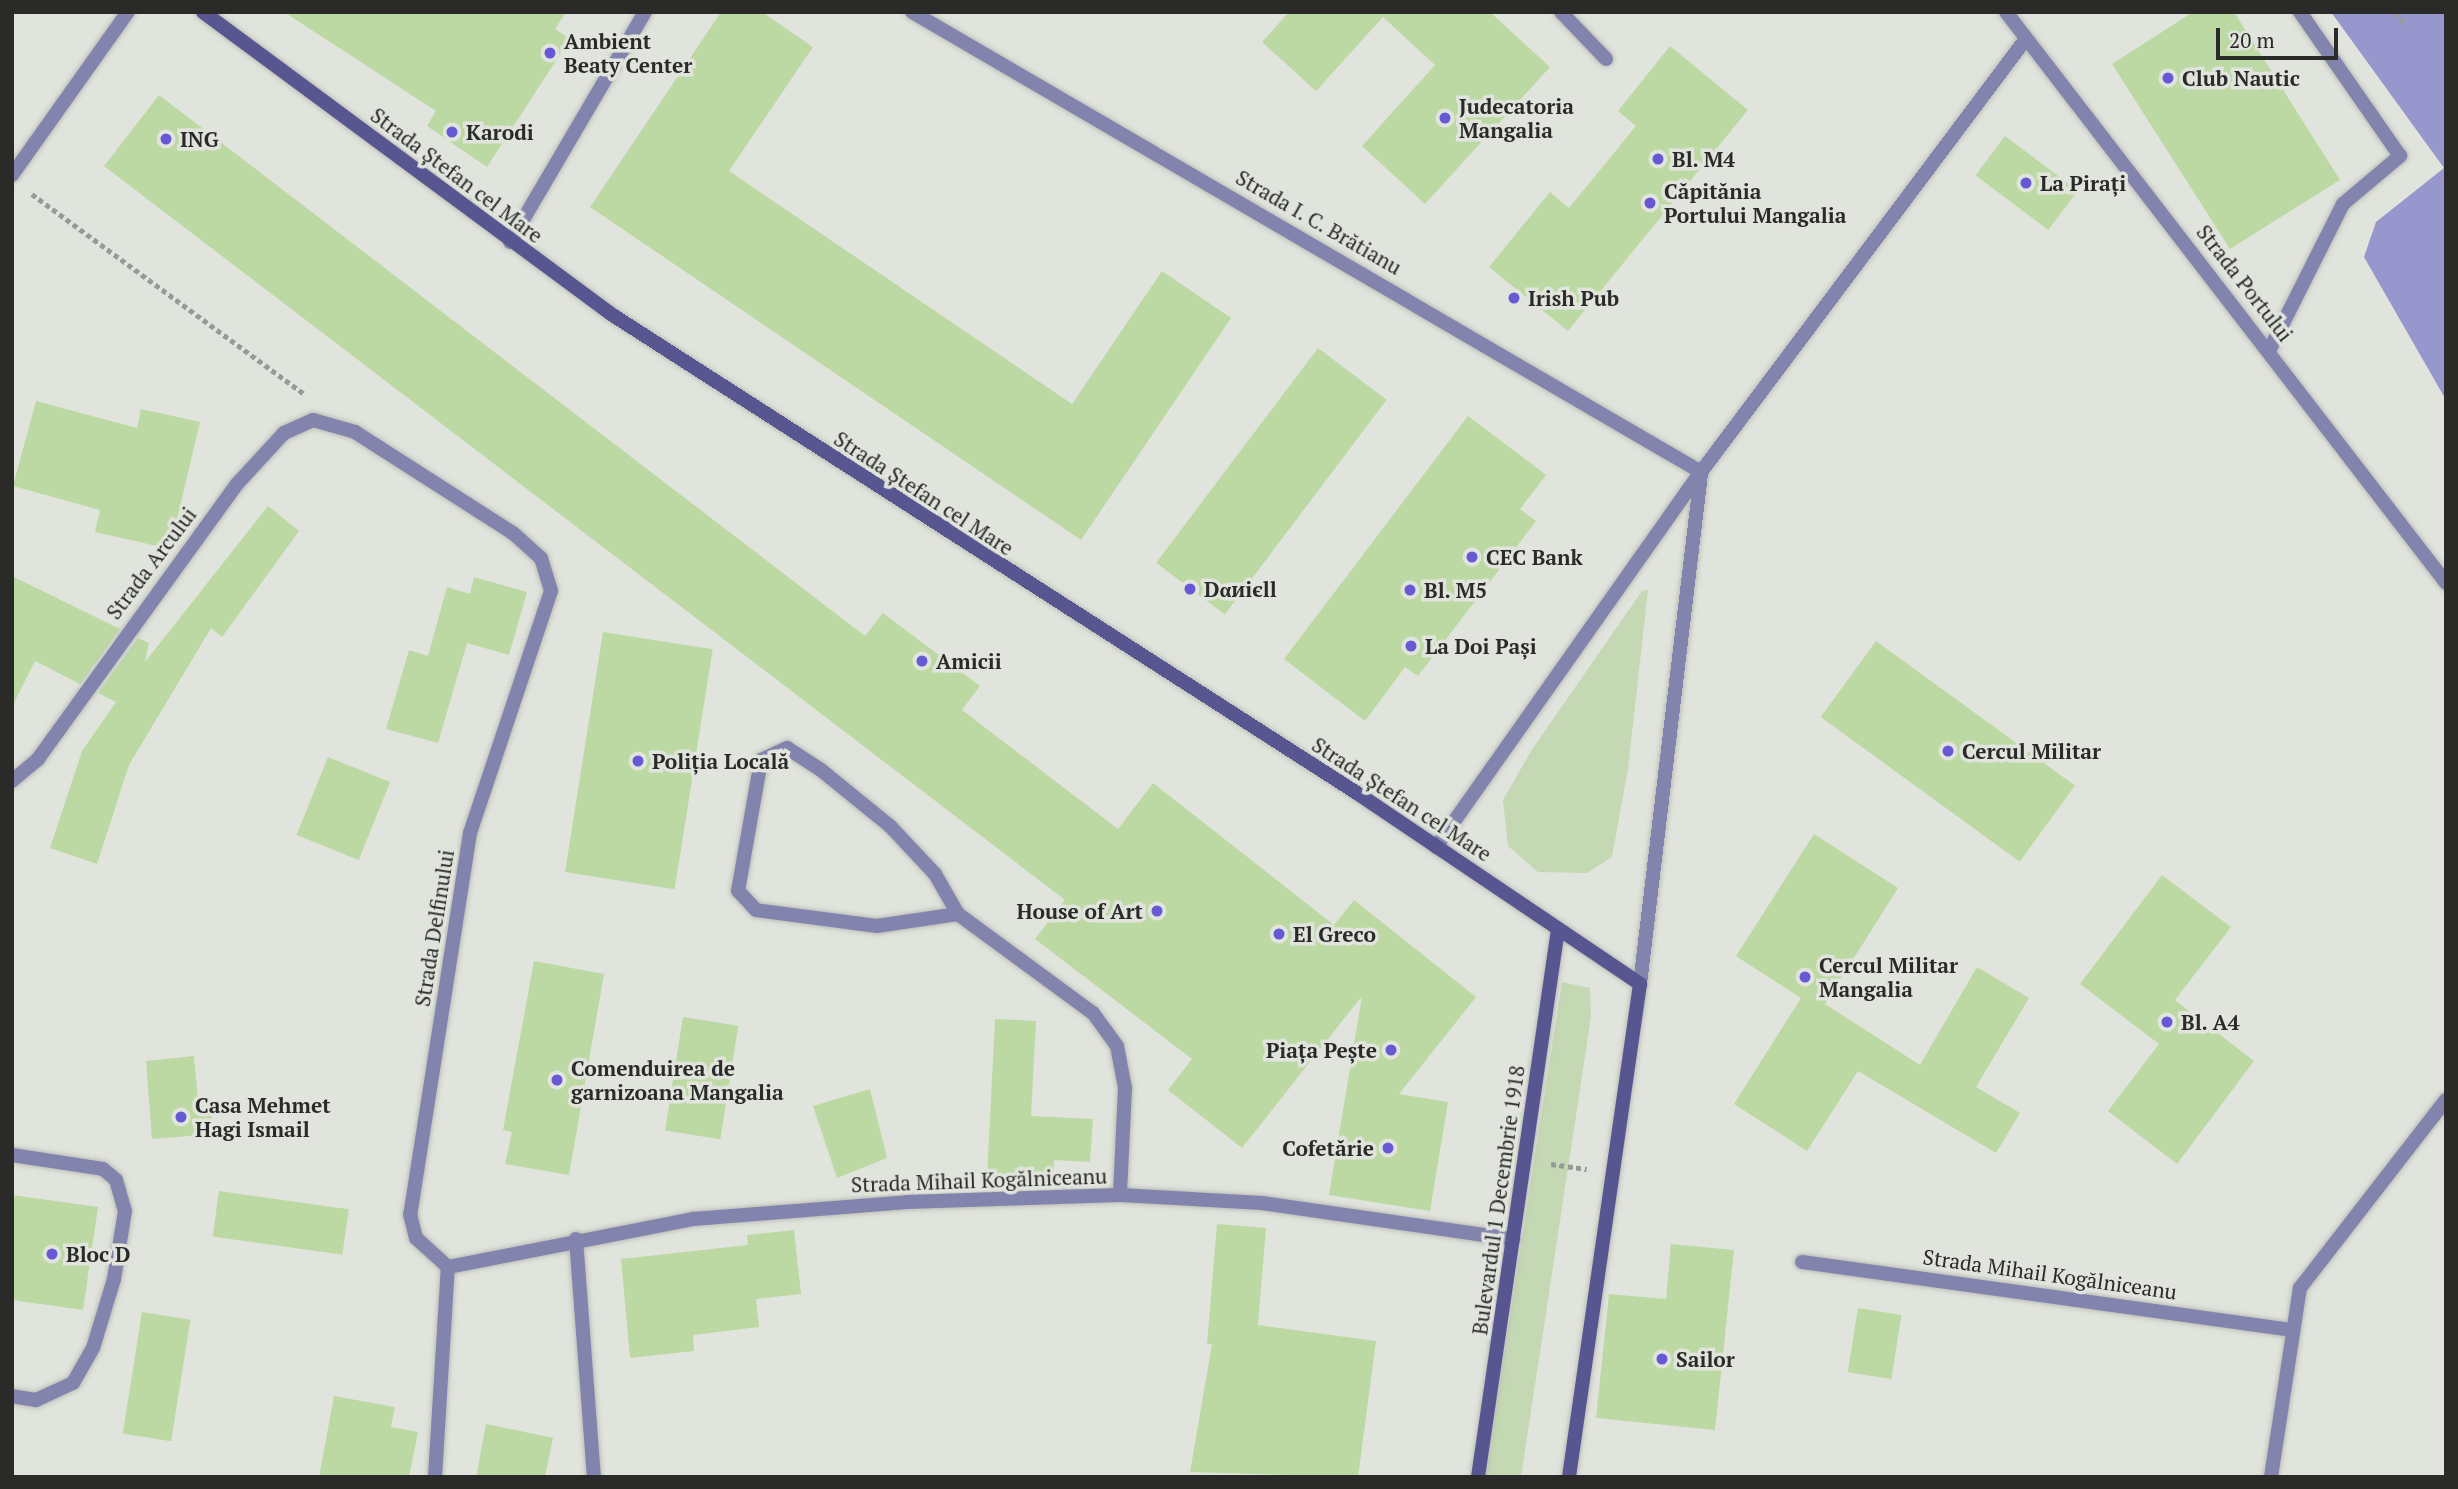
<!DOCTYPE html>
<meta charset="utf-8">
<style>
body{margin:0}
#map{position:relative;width:2458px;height:1489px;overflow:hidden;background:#e0e4dc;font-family:"PT Serif",serif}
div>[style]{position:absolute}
.green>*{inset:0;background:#c4d8b3}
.water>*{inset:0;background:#9797cd}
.building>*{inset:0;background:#bcd9a3;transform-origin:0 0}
.path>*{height:4.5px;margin-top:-2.25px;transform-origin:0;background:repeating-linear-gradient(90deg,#989b95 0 5px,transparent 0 8.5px)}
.roads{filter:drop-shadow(0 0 2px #bcbfb8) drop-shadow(0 0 2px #bcbfb8)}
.service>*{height:14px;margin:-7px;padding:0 7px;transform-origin:7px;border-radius:7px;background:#8384ae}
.pedestrian>*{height:14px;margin:-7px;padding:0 7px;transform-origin:7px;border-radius:7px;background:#8384ae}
.minor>*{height:14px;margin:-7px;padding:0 7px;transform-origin:7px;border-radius:7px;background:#8384ae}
.tertiary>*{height:14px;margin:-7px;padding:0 7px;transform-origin:7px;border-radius:7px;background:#8384ae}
.secondary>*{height:14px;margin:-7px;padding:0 7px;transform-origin:7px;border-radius:7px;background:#585691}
.dots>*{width:19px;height:19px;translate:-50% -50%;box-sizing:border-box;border:4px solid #e0e4dc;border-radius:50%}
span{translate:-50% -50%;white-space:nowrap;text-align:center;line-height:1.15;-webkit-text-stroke:7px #e0e4dc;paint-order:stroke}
.poi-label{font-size:21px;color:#2a2b28;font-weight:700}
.left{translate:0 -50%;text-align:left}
.right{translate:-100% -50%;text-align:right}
.street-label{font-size:21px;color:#2a2b28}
.frame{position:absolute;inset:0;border:14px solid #2a2b28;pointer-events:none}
.scale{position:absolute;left:2216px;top:28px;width:122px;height:32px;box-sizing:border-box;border:4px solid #2a2b28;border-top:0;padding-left:9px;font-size:21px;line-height:24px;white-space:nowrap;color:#2a2b28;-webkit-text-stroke:5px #e0e4dc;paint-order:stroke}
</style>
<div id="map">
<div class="green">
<i style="clip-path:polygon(1648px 590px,1628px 769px,1612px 857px,1587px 873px,1538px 872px,1508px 846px,1503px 800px,1531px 751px,1642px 591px)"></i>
<i style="clip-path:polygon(1562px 982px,1590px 988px,1591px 1017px,1521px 1477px,1485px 1477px)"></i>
</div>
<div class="water">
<i style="clip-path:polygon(2331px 12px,2446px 12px,2446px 400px,2364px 257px,2376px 222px,2444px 168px)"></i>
</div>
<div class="building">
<i style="clip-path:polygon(284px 12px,566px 12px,555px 29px,570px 39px,487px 167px,427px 126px,436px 111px)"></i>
<i style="clip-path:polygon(721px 12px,762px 12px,813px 47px,729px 171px,1072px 404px,1162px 271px,1231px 318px,1081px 540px,590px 207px)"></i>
<i style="clip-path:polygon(1289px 12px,1490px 12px,1550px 67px,1425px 204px,1362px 146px,1435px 65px,1383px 17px,1316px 91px,1262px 42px)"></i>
<i style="clip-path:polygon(2193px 12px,2234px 12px,2340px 180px,2230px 249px,2112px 64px)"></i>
<i style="clip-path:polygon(1670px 46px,1748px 110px,1568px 331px,1489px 267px,1550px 192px,1569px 208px,1636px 126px,1618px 111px)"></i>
<i style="clip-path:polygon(159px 95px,865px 636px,883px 613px,980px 686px,962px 710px,1118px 829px,1153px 783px,1334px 925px,1354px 900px,1476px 997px,1399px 1094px,1448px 1102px,1430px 1211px,1329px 1195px,1362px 996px,1242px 1148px,1168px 1090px,1192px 1059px,1035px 939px,1065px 900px,104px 166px)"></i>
<i style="left:2005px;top:136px;width:91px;height:49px;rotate:37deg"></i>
<i style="left:1318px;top:348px;width:86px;height:269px;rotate:37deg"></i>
<i style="clip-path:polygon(36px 401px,137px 428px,141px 409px,200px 422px,170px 549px,95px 532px,100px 510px,13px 486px)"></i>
<i style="clip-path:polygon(1468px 416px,1546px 475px,1520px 509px,1536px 521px,1418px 676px,1405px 667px,1365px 721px,1284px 659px)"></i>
<i style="clip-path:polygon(268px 506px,299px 531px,222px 637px,211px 628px,129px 765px,97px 864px,50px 848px,82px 751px,116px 702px,98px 693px,138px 638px,149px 643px,145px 662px)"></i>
<i style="clip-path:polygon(12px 576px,120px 629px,80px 684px,35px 661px,12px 707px)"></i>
<i style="clip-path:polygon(474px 577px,527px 592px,509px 655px,467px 643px,438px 743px,386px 729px,409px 650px,428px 656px,447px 587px,470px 594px)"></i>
<i style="left:603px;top:632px;width:111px;height:243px;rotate:9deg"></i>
<i style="left:1876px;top:641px;width:246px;height:94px;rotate:36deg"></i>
<i style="left:328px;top:757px;width:67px;height:84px;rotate:22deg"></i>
<i style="clip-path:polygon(1814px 834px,1898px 888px,1825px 1004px,1920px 1065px,1977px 967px,2029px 998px,1976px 1087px,2020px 1113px,1996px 1153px,1858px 1071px,1807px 1151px,1734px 1104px,1801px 998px,1736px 956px)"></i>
<i style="clip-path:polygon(2162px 875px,2231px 927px,2175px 1000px,2254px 1061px,2177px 1164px,2108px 1111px,2159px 1044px,2080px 984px)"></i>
<i style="clip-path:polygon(534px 961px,604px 974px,569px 1175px,505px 1164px,512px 1132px,503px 1130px)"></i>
<i style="left:683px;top:1017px;width:56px;height:115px;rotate:9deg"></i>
<i style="clip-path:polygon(995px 1019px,1036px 1021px,1031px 1116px,1093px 1119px,1090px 1162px,1054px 1160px,1053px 1180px,987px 1177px)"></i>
<i style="clip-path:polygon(194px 1056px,198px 1101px,211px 1100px,213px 1134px,152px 1139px,146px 1061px)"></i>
<i style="clip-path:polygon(870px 1089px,887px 1158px,837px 1178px,813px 1106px)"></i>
<i style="left:219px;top:1191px;width:131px;height:46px;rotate:8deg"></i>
<i style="clip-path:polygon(12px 1195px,98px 1207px,83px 1310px,12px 1300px)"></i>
<i style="clip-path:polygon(1217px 1224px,1266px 1228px,1258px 1325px,1376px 1341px,1358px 1477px,1190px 1472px,1212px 1344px,1207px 1344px)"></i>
<i style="clip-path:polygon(794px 1230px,801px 1294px,756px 1299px,759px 1327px,693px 1335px,694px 1351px,630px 1358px,621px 1259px,748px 1245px,747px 1235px)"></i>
<i style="clip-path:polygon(1671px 1244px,1734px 1250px,1715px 1430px,1596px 1418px,1609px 1294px,1666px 1299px)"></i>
<i style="left:1858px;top:1308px;width:44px;height:65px;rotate:9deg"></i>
<i style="left:142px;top:1312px;width:49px;height:123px;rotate:9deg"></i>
<i style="clip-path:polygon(334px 1396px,395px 1407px,391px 1427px,418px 1432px,409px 1477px,319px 1477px)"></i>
<i style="clip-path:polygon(486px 1424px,553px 1438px,545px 1477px,476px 1477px)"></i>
</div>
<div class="path">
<i style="left:2396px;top:12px;width:13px;rotate:58deg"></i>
<i style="left:32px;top:194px;width:338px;rotate:36.3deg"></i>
<i style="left:1551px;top:1164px;width:36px;rotate:8deg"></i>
</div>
<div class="roads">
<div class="service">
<i style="left:12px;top:175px;width:200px;rotate:-54.6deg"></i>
<i style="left:958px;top:914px;width:82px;rotate:171.6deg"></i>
<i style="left:877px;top:926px;width:122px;rotate:-172.5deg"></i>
<i style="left:756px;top:910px;width:26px;rotate:-133deg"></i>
<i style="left:738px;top:891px;width:133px;rotate:-80deg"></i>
<i style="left:761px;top:760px;width:29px;rotate:-25deg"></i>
<i style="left:787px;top:748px;width:40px;rotate:32.9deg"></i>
<i style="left:821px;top:770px;width:89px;rotate:39.1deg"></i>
<i style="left:890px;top:826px;width:66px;rotate:46.8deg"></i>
<i style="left:935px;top:874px;width:46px;rotate:60.1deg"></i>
<i style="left:958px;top:914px;width:167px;rotate:36.3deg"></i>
<i style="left:1093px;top:1013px;width:41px;rotate:54deg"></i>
<i style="left:1117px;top:1046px;width:43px;rotate:79.2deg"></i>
<i style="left:1125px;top:1088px;width:107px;rotate:92.7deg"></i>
<i style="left:12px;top:1155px;width:92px;rotate:8.7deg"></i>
<i style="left:103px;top:1169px;width:17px;rotate:40deg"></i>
<i style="left:116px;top:1180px;width:32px;rotate:74deg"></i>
<i style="left:125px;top:1211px;width:69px;rotate:99.2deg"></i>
<i style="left:114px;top:1279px;width:72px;rotate:106.9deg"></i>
<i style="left:93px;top:1348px;width:40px;rotate:119.7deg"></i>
<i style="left:73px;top:1383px;width:41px;rotate:155.3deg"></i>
<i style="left:36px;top:1400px;width:24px;rotate:-171deg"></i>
</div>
<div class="pedestrian">
<i style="left:2270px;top:349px;width:162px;rotate:-63.3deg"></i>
<i style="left:2343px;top:204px;width:75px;rotate:-40.1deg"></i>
<i style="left:2400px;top:156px;width:175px;rotate:-124.8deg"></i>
</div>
<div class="minor">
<i style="left:912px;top:12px;width:913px;rotate:30.24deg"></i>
<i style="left:1561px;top:12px;width:65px;rotate:46.2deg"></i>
<i style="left:510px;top:242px;width:267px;rotate:-59.6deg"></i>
<i style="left:12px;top:781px;width:34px;rotate:-40deg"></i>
<i style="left:38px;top:759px;width:339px;rotate:-54.1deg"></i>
<i style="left:237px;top:484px;width:69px;rotate:-47.3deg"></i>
<i style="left:284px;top:433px;width:32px;rotate:-24deg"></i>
<i style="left:313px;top:420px;width:44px;rotate:15.9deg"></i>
<i style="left:355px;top:432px;width:188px;rotate:32.6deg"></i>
<i style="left:513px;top:533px;width:38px;rotate:42deg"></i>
<i style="left:541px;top:558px;width:34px;rotate:73deg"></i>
<i style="left:551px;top:591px;width:255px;rotate:108.5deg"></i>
<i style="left:470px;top:833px;width:386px;rotate:98.9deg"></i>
<i style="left:410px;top:1214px;width:25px;rotate:76deg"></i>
<i style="left:416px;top:1238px;width:43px;rotate:42.2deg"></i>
<i style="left:576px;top:1239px;width:239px;rotate:85.7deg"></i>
<i style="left:1802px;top:1262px;width:494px;rotate:7.9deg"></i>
<i style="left:448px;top:1267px;width:250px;rotate:-11.1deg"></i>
<i style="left:693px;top:1219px;width:215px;rotate:-4.5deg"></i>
<i style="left:907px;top:1202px;width:213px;rotate:-1.9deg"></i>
<i style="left:1120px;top:1195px;width:142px;rotate:3.2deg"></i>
<i style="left:1262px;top:1203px;width:254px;rotate:8.2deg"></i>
<i style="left:435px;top:1477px;width:210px;rotate:-86.5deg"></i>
<i style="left:2271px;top:1477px;width:191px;rotate:-81.3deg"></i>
<i style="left:2300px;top:1288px;width:238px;rotate:-52.2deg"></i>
</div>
<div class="tertiary">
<i style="left:2006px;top:12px;width:721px;rotate:52.38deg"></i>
<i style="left:1436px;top:847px;width:459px;rotate:-54.8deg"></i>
<i style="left:1701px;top:472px;width:540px;rotate:-53.13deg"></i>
<i style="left:1640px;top:984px;width:514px;rotate:-83.18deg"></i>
</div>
<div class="secondary">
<i style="left:203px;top:12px;width:508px;rotate:36.51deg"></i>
<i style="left:611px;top:314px;width:890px;rotate:32.71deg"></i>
<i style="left:1360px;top:795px;width:338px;rotate:34deg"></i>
<i style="left:1640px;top:984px;width:498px;rotate:98.2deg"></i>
<i style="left:1478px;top:1477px;width:554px;rotate:-81.69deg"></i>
</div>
</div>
<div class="dots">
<i style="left:550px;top:53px;background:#6759d3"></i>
<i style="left:2168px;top:78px;background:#6759d3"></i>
<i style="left:1445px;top:118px;background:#6759d3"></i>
<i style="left:452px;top:132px;background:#6759d3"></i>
<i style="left:166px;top:139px;background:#6759d3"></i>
<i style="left:1658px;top:159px;background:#6759d3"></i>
<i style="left:2026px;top:183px;background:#6759d3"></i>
<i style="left:1650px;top:203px;background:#6759d3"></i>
<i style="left:1514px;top:298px;background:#6759d3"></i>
<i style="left:1472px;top:557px;background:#6759d3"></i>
<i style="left:1190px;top:589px;background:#6759d3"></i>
<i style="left:1410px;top:590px;background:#6759d3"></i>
<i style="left:1411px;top:646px;background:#6759d3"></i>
<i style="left:922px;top:661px;background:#6759d3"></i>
<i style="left:1948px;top:751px;background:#6759d3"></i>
<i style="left:638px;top:761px;background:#6759d3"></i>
<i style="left:1157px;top:911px;background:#6759d3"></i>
<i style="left:1279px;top:934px;background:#6759d3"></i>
<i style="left:1805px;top:977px;background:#6759d3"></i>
<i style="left:2167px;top:1022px;background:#6759d3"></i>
<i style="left:1391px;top:1050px;background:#6759d3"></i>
<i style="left:557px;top:1080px;background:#6759d3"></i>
<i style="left:181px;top:1117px;background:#6759d3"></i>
<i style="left:1388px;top:1148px;background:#6759d3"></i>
<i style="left:52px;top:1254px;background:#6759d3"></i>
<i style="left:1662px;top:1359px;background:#6759d3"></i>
</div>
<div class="poi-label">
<span class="left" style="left:564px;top:53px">Ambient<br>Beaty Center</span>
<span class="left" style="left:2182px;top:78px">Club Nautic</span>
<span class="left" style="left:1459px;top:118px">Judecatoria<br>Mangalia</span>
<span class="left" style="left:466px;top:132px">Karodi</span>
<span class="left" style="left:180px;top:139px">ING</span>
<span class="left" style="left:1672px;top:159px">Bl. M4</span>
<span class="left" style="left:2040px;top:183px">La Pirați</span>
<span class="left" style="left:1664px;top:203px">Căpitănia<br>Portului Mangalia</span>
<span class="left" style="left:1528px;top:298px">Irish Pub</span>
<span class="left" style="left:1486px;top:557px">CEC Bank</span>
<span class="left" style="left:1204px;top:589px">Dαиiєll</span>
<span class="left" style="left:1424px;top:590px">Bl. M5</span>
<span class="left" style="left:1425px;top:646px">La Doi Pași</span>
<span class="left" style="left:936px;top:661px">Amicii</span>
<span class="left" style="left:1962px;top:751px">Cercul Militar</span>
<span class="left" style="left:652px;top:761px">Poliția Locală</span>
<span class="right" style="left:1143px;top:911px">House of Art</span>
<span class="left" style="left:1293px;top:934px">El Greco</span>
<span class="left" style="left:1819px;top:977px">Cercul Militar<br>Mangalia</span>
<span class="left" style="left:2181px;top:1022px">Bl. A4</span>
<span class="right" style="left:1377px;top:1050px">Piața Pește</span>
<span class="left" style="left:571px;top:1080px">Comenduirea de<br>garnizoana Mangalia</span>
<span class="left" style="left:195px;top:1117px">Casa Mehmet<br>Hagi Ismail</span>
<span class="right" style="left:1374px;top:1148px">Cofetărie</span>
<span class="left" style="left:66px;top:1254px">Bloc D</span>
<span class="left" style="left:1676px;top:1359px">Sailor</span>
</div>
<div class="street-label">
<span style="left:457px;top:175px;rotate:37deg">Strada Ștefan cel Mare</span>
<span style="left:1319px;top:222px;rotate:30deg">Strada I. C. Brătianu</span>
<span style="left:2245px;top:283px;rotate:52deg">Strada Portului</span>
<span style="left:924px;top:493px;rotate:33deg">Strada Ștefan cel Mare</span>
<span style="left:151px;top:563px;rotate:-53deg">Strada Arcului</span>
<span style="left:1402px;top:799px;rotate:33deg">Strada Ștefan cel Mare</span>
<span style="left:434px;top:928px;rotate:-81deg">Strada Delfinului</span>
<span style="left:979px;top:1180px;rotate:-2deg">Strada Mihail Kogălniceanu</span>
<span style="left:1498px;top:1200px;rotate:-82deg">Bulevardul 1 Decembrie 1918</span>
<span style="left:2050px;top:1274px;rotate:8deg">Strada Mihail Kogălniceanu</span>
</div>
<div class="frame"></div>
<div class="scale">20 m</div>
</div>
